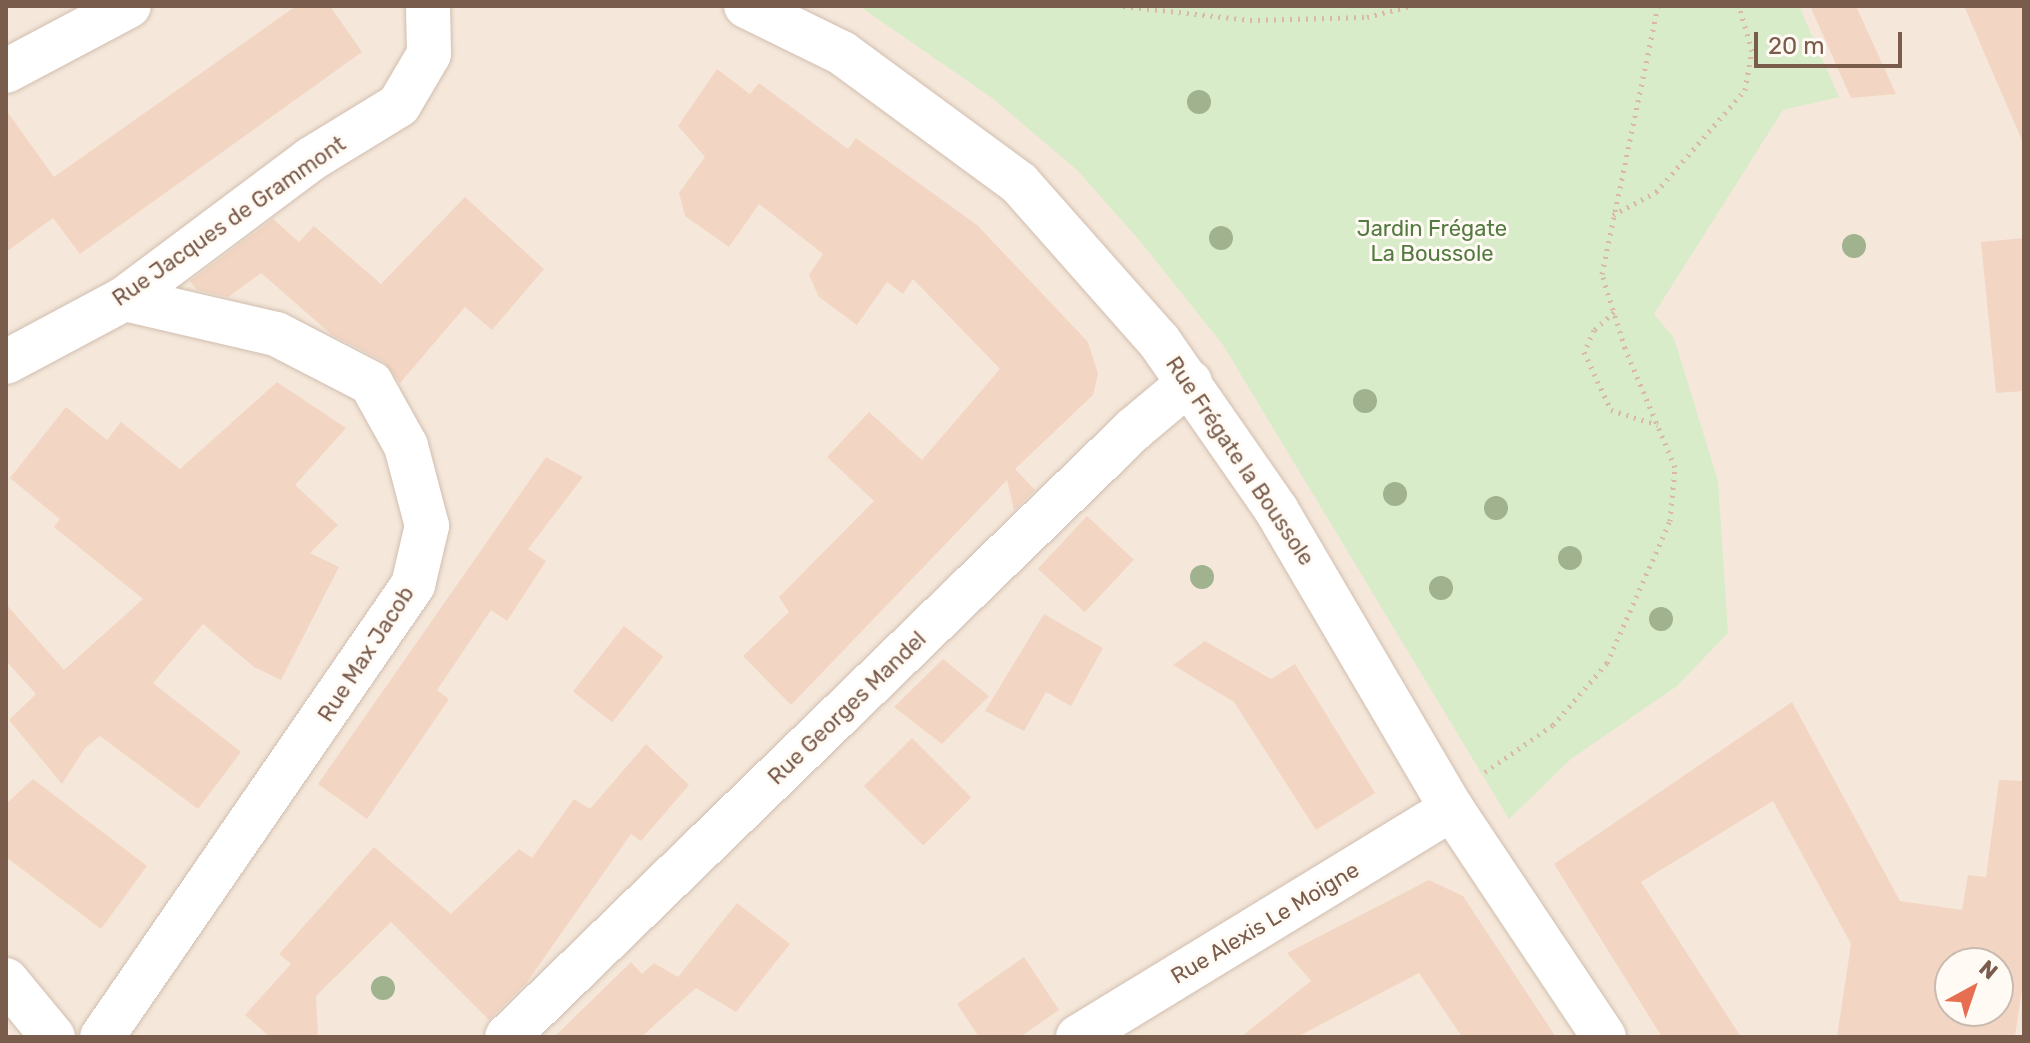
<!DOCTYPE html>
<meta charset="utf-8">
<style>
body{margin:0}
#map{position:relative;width:2030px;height:1043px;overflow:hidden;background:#fdf6ec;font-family:Rubik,sans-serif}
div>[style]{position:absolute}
.residential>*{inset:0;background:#f5e8da}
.green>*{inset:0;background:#d8ecc9}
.building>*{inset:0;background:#f3d5c3;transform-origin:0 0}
.path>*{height:5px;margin-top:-2.5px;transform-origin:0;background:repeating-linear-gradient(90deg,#d9b8a5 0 2px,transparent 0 8px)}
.roads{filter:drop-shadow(0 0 2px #d1beb0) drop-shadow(0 0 2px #d1beb0)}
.minor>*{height:44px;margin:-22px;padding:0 22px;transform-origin:22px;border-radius:22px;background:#fff}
.trees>*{width:24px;height:24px;margin:-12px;border-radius:50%;background:#a0b28e}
span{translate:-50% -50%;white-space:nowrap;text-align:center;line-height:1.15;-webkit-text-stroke:6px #fffaf3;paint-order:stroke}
.street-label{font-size:22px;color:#7a5c4d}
.park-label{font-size:22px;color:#537a41}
.frame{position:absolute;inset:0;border:8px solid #7a5c4d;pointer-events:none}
.north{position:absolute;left:1934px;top:947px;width:80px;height:80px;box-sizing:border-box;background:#fffaf3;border:2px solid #cabbb1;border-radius:50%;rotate:40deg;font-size:22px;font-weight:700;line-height:32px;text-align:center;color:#7a5c4d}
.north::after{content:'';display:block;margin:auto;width:28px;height:36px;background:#e76f51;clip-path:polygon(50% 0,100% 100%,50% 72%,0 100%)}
.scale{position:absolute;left:1754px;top:32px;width:148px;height:36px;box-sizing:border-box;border:4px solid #7a5c4d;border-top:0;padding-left:10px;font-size:24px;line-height:28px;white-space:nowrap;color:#7a5c4d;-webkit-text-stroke:6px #fffaf3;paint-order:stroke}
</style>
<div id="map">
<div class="residential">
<i style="clip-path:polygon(evenodd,6px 6px,2024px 6px,2024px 1037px,6px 1037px,6px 6px,1950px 963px,1998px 963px,1998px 1011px,1950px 1011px,1950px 963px)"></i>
</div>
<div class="green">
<i style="clip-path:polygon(859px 6px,1799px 6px,1839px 97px,1783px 110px,1654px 314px,1674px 338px,1718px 481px,1728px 633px,1677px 686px,1571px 759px,1509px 819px,1223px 345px,1140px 241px,1077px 170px,995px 100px)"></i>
</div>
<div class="building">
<i style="clip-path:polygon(296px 6px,330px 6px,362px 52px,80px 254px,53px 218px,6px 252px,6px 110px,54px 177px)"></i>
<i style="clip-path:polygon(1810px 6px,1856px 6px,1896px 94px,1851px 98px)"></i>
<i style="clip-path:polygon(1964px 6px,2024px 6px,2024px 145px)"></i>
<i style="clip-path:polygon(717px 69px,750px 94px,759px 83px,848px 149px,856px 138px,977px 225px,1088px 342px,1098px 374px,1093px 395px,1015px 469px,1035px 490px,1014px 510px,1007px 480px,791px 705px,743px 656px,789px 612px,779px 597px,874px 501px,827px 457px,869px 412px,922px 460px,1000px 369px,913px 279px,903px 294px,887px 282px,857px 325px,819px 297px,809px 275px,823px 254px,759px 204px,729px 247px,685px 216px,679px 193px,705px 157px,678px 126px)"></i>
<i style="clip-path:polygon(465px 197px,544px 269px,492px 330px,465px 307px,400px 383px,383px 361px,332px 335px,261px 273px,228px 297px,197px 290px,190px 281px,273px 219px,299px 242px,314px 226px,381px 284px)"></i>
<i style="clip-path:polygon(2024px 238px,2024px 391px,1996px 393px,1981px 242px)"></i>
<i style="clip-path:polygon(277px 382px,346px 428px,295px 485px,338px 525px,310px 553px,339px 567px,281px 680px,254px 667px,203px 624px,153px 683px,241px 752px,198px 809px,100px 736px,85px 748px,62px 784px,9px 720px,36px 694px,6px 661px,6px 604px,64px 670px,143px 599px,54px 527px,60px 519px,10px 478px,66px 407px,107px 440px,121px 422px,180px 469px)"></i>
<i style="clip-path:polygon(546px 457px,583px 477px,528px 549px,546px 561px,507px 621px,491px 610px,437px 690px,449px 699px,367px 819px,318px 784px)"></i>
<i style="left:1087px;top:516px;width:64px;height:72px;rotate:43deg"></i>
<i style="clip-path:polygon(1044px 614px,1103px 648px,1071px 706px,1046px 692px,1024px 731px,985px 711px)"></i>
<i style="left:624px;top:626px;width:50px;height:83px;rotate:38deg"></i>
<i style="clip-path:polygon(1205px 641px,1271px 679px,1295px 664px,1375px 793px,1316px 830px,1234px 702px,1173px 665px)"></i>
<i style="clip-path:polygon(943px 659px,989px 696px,942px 744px,894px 707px)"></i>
<i style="clip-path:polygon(evenodd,1792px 702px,1900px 901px,1962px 910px,1968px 875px,1986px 877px,1999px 780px,2024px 781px,2024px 975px,2015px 1037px,1837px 1037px,1851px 944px,1773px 801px,1641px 882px,1741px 1037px,1662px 1037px,1554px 864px,1792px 702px,1950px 963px,1998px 963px,1998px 1011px,1950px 1011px,1950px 963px)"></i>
<i style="left:912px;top:738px;width:84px;height:68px;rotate:45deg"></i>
<i style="clip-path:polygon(646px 744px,689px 785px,641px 841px,631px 834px,527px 982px,489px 1020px,391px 922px,316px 996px,318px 1036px,270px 1037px,245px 1015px,291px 964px,279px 954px,374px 847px,451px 914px,519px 849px,532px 858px,574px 799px,590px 809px)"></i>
<i style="clip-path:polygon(33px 779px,147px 866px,101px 929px,6px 857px,6px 804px)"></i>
<i style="clip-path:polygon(1429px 880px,1463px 896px,1556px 1037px,1462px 1037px,1419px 973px,1297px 1037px,1241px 1037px,1311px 981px,1287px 953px)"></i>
<i style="clip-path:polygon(737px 903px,790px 944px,736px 1012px,696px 988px,641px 1037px,554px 1037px,631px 962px,642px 974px,654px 963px,683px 980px,678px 977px)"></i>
<i style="clip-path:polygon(1024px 957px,1059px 1010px,1020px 1037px,979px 1037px,957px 1004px)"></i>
</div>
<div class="path">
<i style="left:1123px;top:6px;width:128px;rotate:6.3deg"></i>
<i style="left:1250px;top:20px;width:117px;rotate:-1.5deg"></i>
<i style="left:1367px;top:17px;width:44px;rotate:-14.3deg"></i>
<i style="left:1613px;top:215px;width:49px;rotate:-28.1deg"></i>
<i style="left:1656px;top:192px;width:135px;rotate:-48.9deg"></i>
<i style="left:1745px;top:90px;width:40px;rotate:-80deg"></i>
<i style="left:1752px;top:51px;width:47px;rotate:-106.1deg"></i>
<i style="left:1614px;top:312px;width:27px;rotate:138deg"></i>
<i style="left:1594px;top:330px;width:24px;rotate:114deg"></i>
<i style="left:1584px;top:352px;width:64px;rotate:65deg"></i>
<i style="left:1611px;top:410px;width:49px;rotate:17.7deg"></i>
<i style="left:1485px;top:772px;width:83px;rotate:-34.7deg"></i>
<i style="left:1553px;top:725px;width:82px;rotate:-48.9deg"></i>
<i style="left:1607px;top:663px;width:155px;rotate:-66.1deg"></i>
<i style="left:1670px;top:521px;width:54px;rotate:-84.7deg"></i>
<i style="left:1675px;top:467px;width:129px;rotate:-112.8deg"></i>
<i style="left:1625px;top:348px;width:77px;rotate:-107.3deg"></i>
<i style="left:1602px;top:274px;width:274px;rotate:-78.2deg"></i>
</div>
<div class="roads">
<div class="minor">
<i style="left:746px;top:6px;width:107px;rotate:26.1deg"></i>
<i style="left:842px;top:53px;width:220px;rotate:36.3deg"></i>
<i style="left:1019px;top:183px;width:211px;rotate:48.5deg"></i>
<i style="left:1159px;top:341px;width:207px;rotate:55.2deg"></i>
<i style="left:1277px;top:511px;width:346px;rotate:59.6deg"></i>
<i style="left:1452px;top:809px;width:274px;rotate:56.3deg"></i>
<i style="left:6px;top:71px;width:139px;rotate:-27.9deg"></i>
<i style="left:6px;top:362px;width:134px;rotate:-28.1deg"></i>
<i style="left:124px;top:299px;width:234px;rotate:-36.8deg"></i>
<i style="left:311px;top:159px;width:103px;rotate:-31.5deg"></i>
<i style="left:399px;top:105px;width:59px;rotate:-59.5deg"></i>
<i style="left:429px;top:54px;width:48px;rotate:-91.2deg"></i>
<i style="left:6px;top:980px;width:74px;rotate:50.5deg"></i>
<i style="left:102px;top:1037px;width:549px;rotate:-55.47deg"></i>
<i style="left:413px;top:585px;width:61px;rotate:-76.7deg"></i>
<i style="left:427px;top:526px;width:83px;rotate:-104.7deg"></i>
<i style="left:406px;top:446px;width:72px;rotate:-119.1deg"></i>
<i style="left:371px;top:383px;width:107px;rotate:-152.7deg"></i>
<i style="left:276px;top:334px;width:156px;rotate:-167deg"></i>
<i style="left:507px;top:1037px;width:873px;rotate:-44.12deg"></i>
<i style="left:1134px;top:429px;width:73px;rotate:-40deg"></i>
<i style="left:1078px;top:1037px;width:438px;rotate:-31.4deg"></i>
</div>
</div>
<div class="trees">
<i style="left:1199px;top:102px"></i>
<i style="left:1221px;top:238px"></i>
<i style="left:1854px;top:246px"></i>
<i style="left:1365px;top:401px"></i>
<i style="left:1395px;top:494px"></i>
<i style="left:1496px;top:508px"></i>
<i style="left:1570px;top:558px"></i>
<i style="left:1202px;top:577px"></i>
<i style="left:1441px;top:588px"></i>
<i style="left:1661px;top:619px"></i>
<i style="left:383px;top:988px"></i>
</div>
<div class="street-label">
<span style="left:229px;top:221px;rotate:-35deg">Rue Jacques de Grammont</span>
<span style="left:1240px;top:461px;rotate:56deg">Rue Frégate la Boussole</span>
<span style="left:366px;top:654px;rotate:-57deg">Rue Max Jacob</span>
<span style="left:847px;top:708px;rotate:-44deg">Rue Georges Mandel</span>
<span style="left:1265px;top:923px;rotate:-31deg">Rue Alexis Le Moigne</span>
</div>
<div class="park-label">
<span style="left:1432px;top:241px">Jardin Frégate<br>La Boussole</span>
</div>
<div class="frame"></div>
<div class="north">N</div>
<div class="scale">20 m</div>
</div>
